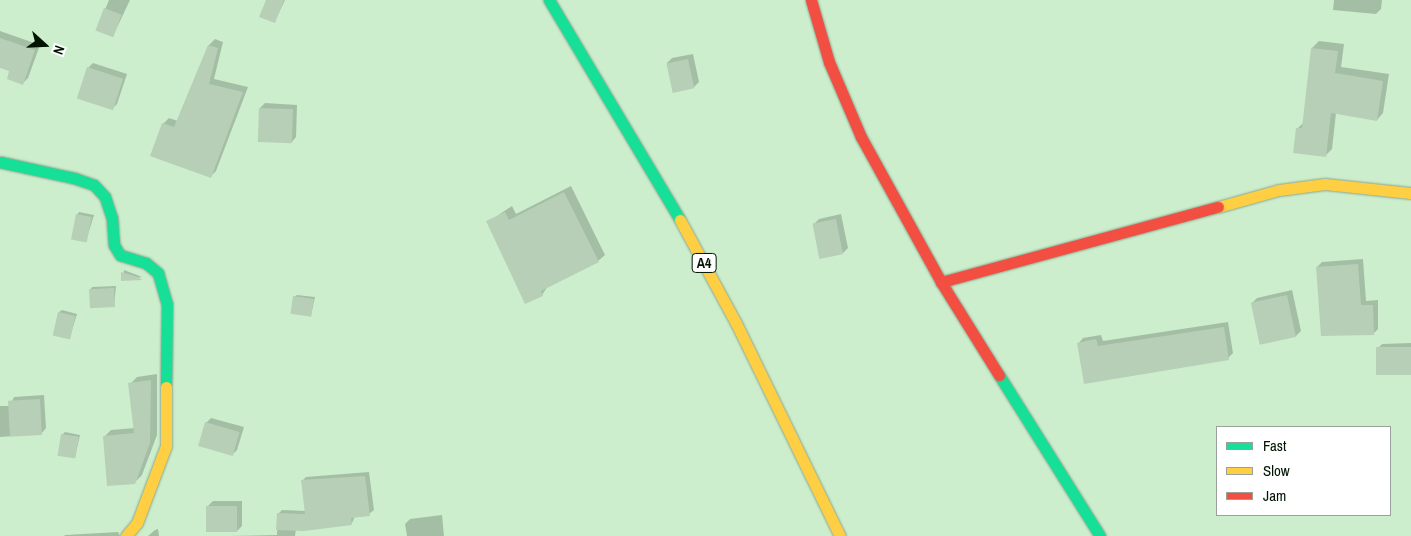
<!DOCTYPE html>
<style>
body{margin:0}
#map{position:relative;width:1411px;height:536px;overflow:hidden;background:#cceecd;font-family:"Archivo Narrow",sans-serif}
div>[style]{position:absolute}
.shadow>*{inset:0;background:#0003}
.building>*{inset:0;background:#b7cfb7;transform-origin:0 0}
.roads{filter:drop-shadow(0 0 1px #8ca68d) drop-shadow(0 0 1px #8ca68d)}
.fast>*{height:11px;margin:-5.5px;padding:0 5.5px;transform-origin:5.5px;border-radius:5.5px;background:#16e098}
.slow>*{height:11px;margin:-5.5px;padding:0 5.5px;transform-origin:5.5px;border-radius:5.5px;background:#ffcf43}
.jam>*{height:11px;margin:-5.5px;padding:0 5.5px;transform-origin:5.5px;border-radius:5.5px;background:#f24e42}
span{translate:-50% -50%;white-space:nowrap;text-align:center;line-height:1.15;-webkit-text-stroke:4px #fff;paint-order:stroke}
.shield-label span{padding:1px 4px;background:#fff;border:1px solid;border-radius:4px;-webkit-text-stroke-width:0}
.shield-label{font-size:14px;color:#011402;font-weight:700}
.legend{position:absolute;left:1216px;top:426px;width:175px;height:90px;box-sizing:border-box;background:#fff;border:1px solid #99a19a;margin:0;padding:6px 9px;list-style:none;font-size:15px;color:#011402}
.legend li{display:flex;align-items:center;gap:10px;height:25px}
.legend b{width:25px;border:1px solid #99a19a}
.north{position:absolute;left:20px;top:20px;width:50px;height:50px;-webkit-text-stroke:4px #fff;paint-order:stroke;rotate:110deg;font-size:14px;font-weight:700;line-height:20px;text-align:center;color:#011402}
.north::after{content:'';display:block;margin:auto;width:18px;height:22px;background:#011402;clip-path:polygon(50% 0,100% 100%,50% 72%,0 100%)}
</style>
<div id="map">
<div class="shadow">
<i style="clip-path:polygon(109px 0,130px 0,113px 36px,97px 29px)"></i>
<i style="clip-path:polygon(267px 0,285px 0,275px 21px)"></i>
<i style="clip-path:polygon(1334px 0,1382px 0,1381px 9px,1376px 14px,1333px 10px)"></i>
<i style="clip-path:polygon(0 31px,40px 45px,28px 78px,23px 83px,11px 70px,0 67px)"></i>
<i style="clip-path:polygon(215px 39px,223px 42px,214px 79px,248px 87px,216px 171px,210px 177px,163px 124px,169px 118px,178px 121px,209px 45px)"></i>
<i style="clip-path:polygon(1319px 41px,1344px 44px,1341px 67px,1389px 74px,1383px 113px,1377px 120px,1336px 113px,1332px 149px,1325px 156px,1298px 128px,1304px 122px,1312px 48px)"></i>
<i style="clip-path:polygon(693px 54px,699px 82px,694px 87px,673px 91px,667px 63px,672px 58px)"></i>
<i style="clip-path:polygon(93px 63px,127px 74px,117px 104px,112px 109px,88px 68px)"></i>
<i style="clip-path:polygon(265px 103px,297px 105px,296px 137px,291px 143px,260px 108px)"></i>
<i style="clip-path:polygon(571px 186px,605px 255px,598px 261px,548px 286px,542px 295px,488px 222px,512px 206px,516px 214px)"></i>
<i style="clip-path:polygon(79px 212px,94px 215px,86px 241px,77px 215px)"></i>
<i style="clip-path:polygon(841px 214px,848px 248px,843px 253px,814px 224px,819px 219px)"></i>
<i style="clip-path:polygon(1363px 259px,1366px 301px,1378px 300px,1378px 329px,1373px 334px,1317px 267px,1322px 262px)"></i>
<i style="clip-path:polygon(124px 270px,142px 277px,123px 280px)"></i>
<i style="clip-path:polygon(116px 286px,114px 306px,90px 290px,92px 287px)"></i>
<i style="clip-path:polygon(1292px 290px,1301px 331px,1296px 336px,1260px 344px,1252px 303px,1257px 298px)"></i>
<i style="clip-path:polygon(297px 295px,315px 297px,311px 315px,294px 297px)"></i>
<i style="clip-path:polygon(62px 310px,77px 314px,70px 337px,59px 312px)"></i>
<i style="clip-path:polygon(1228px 322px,1233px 353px,1228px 358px,1085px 382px,1078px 344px,1083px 338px,1101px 335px,1103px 341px)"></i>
<i style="clip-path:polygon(1411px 343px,1411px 374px,1377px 349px,1382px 344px)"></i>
<i style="clip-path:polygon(157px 374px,157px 435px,142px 475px,135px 482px,104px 437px,111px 430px,135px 428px,130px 384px,137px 377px)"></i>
<i style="clip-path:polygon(44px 395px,46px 428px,41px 434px,0 437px,0 406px,10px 406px,14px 397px)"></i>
<i style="clip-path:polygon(211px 418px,244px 427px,237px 450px,232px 455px,206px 423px)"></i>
<i style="clip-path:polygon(65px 432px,80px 435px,75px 457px,62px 435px)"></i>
<i style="clip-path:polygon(369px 472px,374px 510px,369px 514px,355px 516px,352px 523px,296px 529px,295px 536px,228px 536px,277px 535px,278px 514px,282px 510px,306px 511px,302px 481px,306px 477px)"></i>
<i style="clip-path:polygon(213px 501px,242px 501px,242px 526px,237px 531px,208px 506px)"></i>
<i style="clip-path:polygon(442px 515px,444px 536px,407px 536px,405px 524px,410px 519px)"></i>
<i style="clip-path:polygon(158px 529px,159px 536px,148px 536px,155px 530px)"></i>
<i style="clip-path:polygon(118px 532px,120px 536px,64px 536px,65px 535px)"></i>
</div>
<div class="building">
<i style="clip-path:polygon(266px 0,284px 0,275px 23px,259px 17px)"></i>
<i style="left:104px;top:8px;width:19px;height:24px;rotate:21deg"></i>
<i style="clip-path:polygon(0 38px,35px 50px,23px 85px,7px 79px,9px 71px,0 68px)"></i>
<i style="clip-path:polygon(208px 45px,218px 48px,209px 84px,243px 92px,211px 178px,150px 156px,162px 123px,174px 127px)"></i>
<i style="clip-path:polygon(1311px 48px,1338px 51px,1335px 73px,1383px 81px,1377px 121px,1331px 113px,1326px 157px,1293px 153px,1296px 128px,1302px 128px)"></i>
<i style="left:688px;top:59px;width:30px;height:22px;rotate:78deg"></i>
<i style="left:87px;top:67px;width:38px;height:33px;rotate:18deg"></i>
<i style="left:259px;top:108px;width:34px;height:34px;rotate:2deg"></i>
<i style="clip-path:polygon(564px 192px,599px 262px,541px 291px,543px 296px,525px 304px,486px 221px,505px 212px,509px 220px)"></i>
<i style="left:76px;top:214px;width:16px;height:26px;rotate:11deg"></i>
<i style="left:836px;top:219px;width:36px;height:24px;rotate:79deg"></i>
<i style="clip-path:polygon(1358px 264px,1361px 305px,1373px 305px,1374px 335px,1321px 336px,1316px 267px)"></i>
<i style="clip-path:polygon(121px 272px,138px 277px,142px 280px,121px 281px)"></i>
<i style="left:114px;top:288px;width:19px;height:25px;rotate:87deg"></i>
<i style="left:1287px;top:295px;width:43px;height:37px;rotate:78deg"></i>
<i style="left:293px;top:296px;width:21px;height:18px;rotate:8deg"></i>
<i style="left:58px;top:312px;width:18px;height:24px;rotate:13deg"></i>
<i style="clip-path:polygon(1224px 327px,1229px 360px,1084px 384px,1077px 343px,1096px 339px,1098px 346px)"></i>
<i style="left:1411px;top:347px;width:28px;height:35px;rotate:90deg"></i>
<i style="clip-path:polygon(151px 380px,150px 443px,135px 484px,107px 486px,103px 436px,134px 433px,128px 383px)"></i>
<i style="left:40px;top:399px;width:36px;height:32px;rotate:87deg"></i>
<i style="left:205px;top:422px;width:36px;height:25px;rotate:16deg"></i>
<i style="left:61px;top:434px;width:18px;height:22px;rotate:9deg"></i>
<i style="clip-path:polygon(365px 476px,370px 516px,351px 518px,352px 525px,304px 531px,276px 530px,277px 513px,305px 514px,301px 480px)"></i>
<i style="left:206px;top:506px;width:31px;height:26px"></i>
</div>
<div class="roads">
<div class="fast">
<i style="left:549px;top:0;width:256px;rotate:59.2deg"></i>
<i style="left:0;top:162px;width:76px;rotate:12.2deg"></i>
<i style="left:74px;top:178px;width:21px;rotate:19deg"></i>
<i style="left:94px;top:185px;width:16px;rotate:47deg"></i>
<i style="left:105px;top:197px;width:22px;rotate:72deg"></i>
<i style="left:112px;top:218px;width:27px;rotate:86deg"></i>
<i style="left:114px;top:245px;width:12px;rotate:59deg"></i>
<i style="left:120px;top:255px;width:27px;rotate:17deg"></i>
<i style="left:146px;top:263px;width:16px;rotate:40deg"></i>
<i style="left:158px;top:273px;width:32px;rotate:74deg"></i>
<i style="left:167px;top:304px;width:83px;rotate:90.7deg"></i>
<i style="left:999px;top:375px;width:190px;rotate:57.9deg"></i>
</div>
<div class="slow">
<i style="left:1218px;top:207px;width:63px;rotate:-15.6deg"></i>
<i style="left:1279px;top:190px;width:46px;rotate:-7.4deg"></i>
<i style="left:1325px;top:184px;width:86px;rotate:6deg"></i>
<i style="left:680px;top:220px;width:117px;rotate:61.5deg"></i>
<i style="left:736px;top:323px;width:237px;rotate:64deg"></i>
<i style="left:126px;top:536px;width:17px;rotate:-50deg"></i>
<i style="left:137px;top:523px;width:82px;rotate:-69.4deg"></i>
<i style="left:166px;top:446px;width:59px;rotate:-90deg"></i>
</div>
<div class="jam">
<i style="left:811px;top:0;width:65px;rotate:73.8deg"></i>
<i style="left:829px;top:62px;width:82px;rotate:66.9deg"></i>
<i style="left:861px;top:137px;width:166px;rotate:61.1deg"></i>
<i style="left:941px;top:282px;width:110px;rotate:58.1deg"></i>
<i style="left:941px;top:282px;width:287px;rotate:-15.2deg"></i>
</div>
</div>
<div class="shield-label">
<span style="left:704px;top:263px">A4</span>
</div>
<ul class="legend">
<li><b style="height:6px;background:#16e098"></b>Fast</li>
<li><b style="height:6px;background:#ffcf43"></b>Slow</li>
<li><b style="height:6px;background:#f24e42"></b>Jam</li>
</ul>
<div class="north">N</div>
</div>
